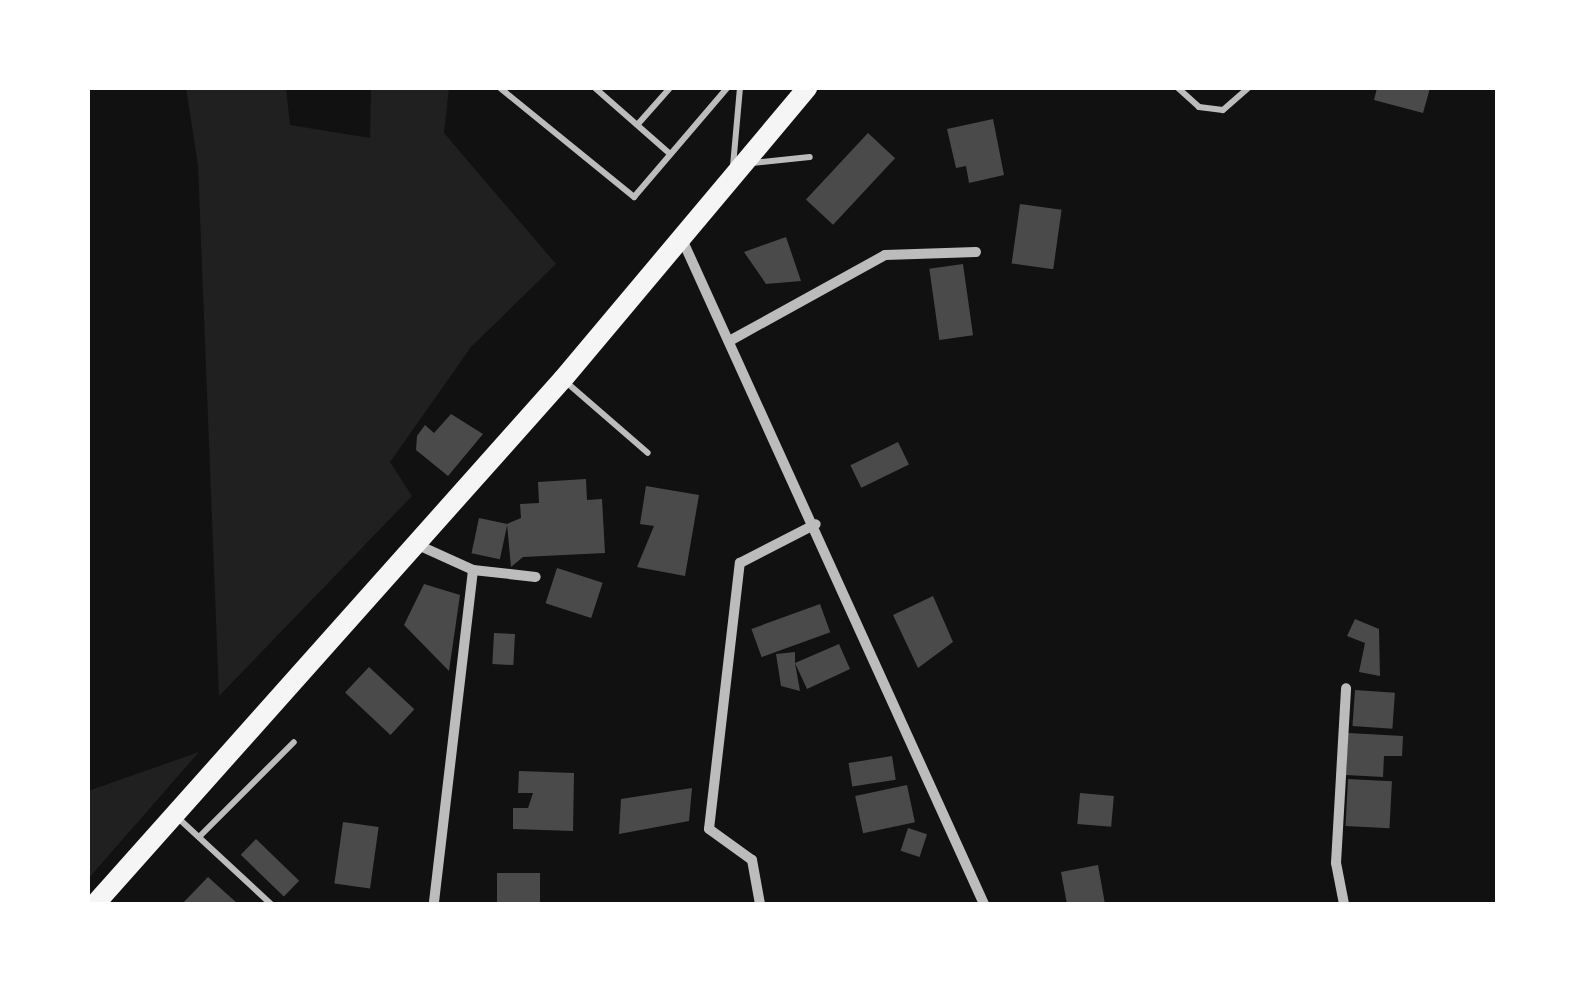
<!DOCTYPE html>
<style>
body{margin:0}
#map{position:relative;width:1585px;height:992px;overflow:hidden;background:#111;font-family:"DM Sans",sans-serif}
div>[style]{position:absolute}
.green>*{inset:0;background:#202020}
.building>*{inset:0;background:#4a4a4a;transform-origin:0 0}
.service>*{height:6px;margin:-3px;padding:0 3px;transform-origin:3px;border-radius:3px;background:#bcbcbc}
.minor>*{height:10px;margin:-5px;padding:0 5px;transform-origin:5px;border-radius:5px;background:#bcbcbc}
.secondary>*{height:20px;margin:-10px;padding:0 10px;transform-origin:10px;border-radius:10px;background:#f5f5f5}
span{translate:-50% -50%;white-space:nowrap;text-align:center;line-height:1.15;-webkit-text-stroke:8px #fff;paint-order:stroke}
.frame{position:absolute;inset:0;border:90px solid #fff;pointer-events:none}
</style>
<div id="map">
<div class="green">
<i style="clip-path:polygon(186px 88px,286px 88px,290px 125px,370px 138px,371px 88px,449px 88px,444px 133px,556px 264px,471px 347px,390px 462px,412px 496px,219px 696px,198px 165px)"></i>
<i style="clip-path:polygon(199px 752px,88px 879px,88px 791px)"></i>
</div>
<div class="building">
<i style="clip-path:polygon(1377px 88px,1430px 88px,1423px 113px,1374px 100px)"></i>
<i style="clip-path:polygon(993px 119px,1004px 175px,969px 183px,966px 166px,956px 168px,947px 129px)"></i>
<i style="left:868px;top:133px;width:37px;height:91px;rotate:43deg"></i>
<i style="left:1020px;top:204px;width:42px;height:60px;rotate:8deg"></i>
<i style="clip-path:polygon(786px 237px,801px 281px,766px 284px,744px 252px)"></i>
<i style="left:963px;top:264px;width:72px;height:34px;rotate:82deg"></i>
<i style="clip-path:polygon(451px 414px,483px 434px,448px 476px,416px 450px,417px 436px,425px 425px,434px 433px)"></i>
<i style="left:898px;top:442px;width:25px;height:53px;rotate:64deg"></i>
<i style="clip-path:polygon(586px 479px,587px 500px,602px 499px,605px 553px,523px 557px,511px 567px,507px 524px,521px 518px,520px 504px,539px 503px,538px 482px)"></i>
<i style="clip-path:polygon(646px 486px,699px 495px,685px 576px,637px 567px,654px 526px,640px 524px)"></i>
<i style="left:479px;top:518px;width:29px;height:36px;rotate:12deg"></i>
<i style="left:557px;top:568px;width:48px;height:37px;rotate:18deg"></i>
<i style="clip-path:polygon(424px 584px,460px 595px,449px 671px,404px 625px)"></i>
<i style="clip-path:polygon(933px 596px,953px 642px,918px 668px,893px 615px)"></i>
<i style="left:820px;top:604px;width:30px;height:73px;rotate:70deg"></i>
<i style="clip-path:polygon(1355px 619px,1379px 629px,1380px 676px,1359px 672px,1365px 643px,1347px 636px)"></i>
<i style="left:494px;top:633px;width:21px;height:31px;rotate:3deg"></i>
<i style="clip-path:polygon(839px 644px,850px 669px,807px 689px,795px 663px,800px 691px,781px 686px,776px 654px,795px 652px,795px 663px)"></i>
<i style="left:369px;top:667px;width:62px;height:35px;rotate:43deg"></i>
<i style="left:1355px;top:690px;width:40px;height:36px;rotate:4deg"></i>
<i style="clip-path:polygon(1348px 733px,1403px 736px,1402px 756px,1384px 756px,1383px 777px,1346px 775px)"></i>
<i style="left:892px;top:756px;width:24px;height:44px;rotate:81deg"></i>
<i style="clip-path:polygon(519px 771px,574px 773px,573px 831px,513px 829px,513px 808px,528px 808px,533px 793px,518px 793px)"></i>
<i style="left:1348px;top:779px;width:44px;height:47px;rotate:3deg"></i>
<i style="left:907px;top:785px;width:38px;height:53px;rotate:78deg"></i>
<i style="clip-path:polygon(692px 788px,689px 821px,619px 834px,621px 799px)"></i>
<i style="left:1080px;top:793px;width:34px;height:31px;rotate:5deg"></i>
<i style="left:343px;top:822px;width:36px;height:62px;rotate:8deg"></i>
<i style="left:908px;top:828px;width:20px;height:24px;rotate:18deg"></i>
<i style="left:256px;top:839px;width:60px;height:22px;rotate:44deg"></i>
<i style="clip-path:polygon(1098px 865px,1105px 904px,1067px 904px,1061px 872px)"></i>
<i style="left:497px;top:873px;width:43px;height:31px"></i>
<i style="clip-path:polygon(208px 877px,238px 904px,182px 904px)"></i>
</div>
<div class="service">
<i style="left:500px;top:88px;width:173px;rotate:39.1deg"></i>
<i style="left:634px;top:197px;width:143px;rotate:-49.5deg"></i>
<i style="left:595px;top:88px;width:100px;rotate:41.3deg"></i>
<i style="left:1178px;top:88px;width:28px;rotate:42deg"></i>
<i style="left:1199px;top:107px;width:24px;rotate:7deg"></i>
<i style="left:1223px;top:110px;width:33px;rotate:-41deg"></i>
<i style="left:638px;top:124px;width:48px;rotate:-48.4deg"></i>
<i style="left:752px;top:163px;width:58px;rotate:-5.9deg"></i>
<i style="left:733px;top:166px;width:78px;rotate:-84.9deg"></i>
<i style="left:566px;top:382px;width:108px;rotate:40.9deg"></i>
<i style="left:177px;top:817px;width:128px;rotate:42.8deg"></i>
<i style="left:199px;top:837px;width:134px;rotate:-45deg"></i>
</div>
<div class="minor">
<i style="left:681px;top:237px;width:733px;rotate:65.57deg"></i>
<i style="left:733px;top:339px;width:174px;rotate:-28.9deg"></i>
<i style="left:885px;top:255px;width:91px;rotate:-1.9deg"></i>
<i style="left:418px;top:545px;width:60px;rotate:24.4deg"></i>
<i style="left:473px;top:570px;width:336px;rotate:96.7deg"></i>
<i style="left:473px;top:570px;width:63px;rotate:6.3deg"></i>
<i style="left:760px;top:904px;width:45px;rotate:-100.3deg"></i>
<i style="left:752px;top:860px;width:53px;rotate:-144.2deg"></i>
<i style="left:709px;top:829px;width:268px;rotate:-83.4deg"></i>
<i style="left:740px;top:563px;width:85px;rotate:-27.2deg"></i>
<i style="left:1344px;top:904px;width:42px;rotate:-101deg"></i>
<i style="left:1336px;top:863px;width:175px;rotate:-86.7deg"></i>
</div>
<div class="secondary">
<i style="left:95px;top:904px;width:703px;rotate:-48.29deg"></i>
<i style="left:563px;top:379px;width:380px;rotate:-50deg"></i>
</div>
<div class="frame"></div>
</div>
